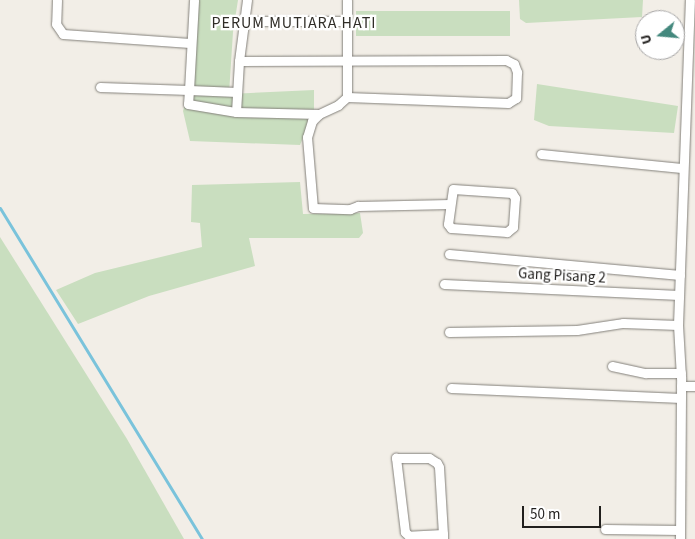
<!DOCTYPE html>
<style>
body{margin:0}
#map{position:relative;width:695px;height:539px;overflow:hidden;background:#f2eee7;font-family:"Source Sans 3",sans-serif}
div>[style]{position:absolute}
.green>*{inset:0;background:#c9debf;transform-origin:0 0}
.stream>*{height:3px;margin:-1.5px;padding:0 1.5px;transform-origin:1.5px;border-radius:1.5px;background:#7ac3db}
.roads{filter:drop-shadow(0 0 1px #83807a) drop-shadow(0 0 1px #83807a)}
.minor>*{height:9px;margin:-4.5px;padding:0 4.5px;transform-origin:4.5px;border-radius:4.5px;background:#fff}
span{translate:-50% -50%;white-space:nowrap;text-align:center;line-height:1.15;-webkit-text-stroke:4.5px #fff;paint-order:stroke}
.street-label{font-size:15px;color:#211f1d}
.neighbourhood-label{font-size:16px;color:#302d27;letter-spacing:1px}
.north{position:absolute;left:635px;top:10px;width:50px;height:50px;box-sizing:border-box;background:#fff;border:1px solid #a6a5a5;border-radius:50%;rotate:253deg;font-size:14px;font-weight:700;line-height:20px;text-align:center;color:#211f1d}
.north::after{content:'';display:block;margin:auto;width:18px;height:22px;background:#43887d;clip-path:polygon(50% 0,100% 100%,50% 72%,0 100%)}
.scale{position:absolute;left:522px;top:506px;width:79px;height:22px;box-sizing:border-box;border:2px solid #211f1d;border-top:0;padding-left:6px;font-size:15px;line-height:18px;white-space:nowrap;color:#211f1d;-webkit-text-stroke:4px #fff;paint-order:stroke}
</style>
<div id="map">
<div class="green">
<i style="clip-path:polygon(197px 0,238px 0,233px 32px,229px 94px,314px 90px,314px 111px,300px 145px,190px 141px,183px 111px,190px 90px)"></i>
<i style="clip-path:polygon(519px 0,643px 0,642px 17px,526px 23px,520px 19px)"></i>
<i style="left:510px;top:11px;width:25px;height:154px;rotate:90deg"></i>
<i style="clip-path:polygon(537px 84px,678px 106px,674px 133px,549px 126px,534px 120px)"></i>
<i style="clip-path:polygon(300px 182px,303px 214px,360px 213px,363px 233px,359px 238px,249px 238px,255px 266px,149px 296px,78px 324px,56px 290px,95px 273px,202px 247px,200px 223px,191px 222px,192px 185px)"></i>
<i style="clip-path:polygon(0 237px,127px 439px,184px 539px,0 539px)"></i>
</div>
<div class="stream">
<i style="left:0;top:208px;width:388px;rotate:58.6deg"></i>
</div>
<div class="roads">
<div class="minor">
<i style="left:57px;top:0;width:24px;rotate:92deg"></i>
<i style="left:56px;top:24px;width:12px;rotate:55deg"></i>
<i style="left:63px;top:34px;width:127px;rotate:4.1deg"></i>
<i style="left:247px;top:0;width:62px;rotate:97.5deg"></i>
<i style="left:239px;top:61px;width:267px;rotate:-0.2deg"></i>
<i style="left:506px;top:60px;width:9px;rotate:27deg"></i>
<i style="left:514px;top:64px;width:9px;rotate:69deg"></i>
<i style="left:517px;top:72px;width:26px;rotate:92deg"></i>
<i style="left:516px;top:98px;width:9px;rotate:148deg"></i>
<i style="left:508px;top:103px;width:161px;rotate:-177.9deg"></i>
<i style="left:244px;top:21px;width:103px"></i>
<i style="left:100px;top:87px;width:89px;rotate:1.9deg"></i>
<i style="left:189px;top:90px;width:90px;rotate:-86.8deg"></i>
<i style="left:237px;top:92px;width:48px;rotate:-177.6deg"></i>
<i style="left:189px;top:90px;width:14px;rotate:94deg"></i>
<i style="left:188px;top:104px;width:49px;rotate:9.5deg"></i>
<i style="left:236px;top:112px;width:83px;rotate:1.4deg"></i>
<i style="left:319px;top:114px;width:21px;rotate:-25deg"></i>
<i style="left:338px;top:105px;width:12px;rotate:-42deg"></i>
<i style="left:347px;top:97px;width:97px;rotate:-90deg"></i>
<i style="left:236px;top:112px;width:51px;rotate:-86.6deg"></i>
<i style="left:319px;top:114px;width:10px;rotate:135deg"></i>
<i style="left:312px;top:121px;width:17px;rotate:107deg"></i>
<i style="left:307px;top:137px;width:71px;rotate:85.2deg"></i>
<i style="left:313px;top:208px;width:37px;rotate:2deg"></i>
<i style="left:350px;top:209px;width:9px;rotate:-21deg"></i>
<i style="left:358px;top:206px;width:92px;rotate:-1.2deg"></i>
<i style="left:541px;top:154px;width:141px;rotate:5.7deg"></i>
<i style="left:453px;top:189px;width:59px;rotate:3.9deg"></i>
<i style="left:512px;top:193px;width:6px;rotate:59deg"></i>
<i style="left:515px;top:198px;width:29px;rotate:94deg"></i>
<i style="left:513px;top:227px;width:8px;rotate:140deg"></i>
<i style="left:507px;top:232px;width:56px;rotate:-175.9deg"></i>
<i style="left:451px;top:228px;width:5px;rotate:-127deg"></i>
<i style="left:448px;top:224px;width:35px;rotate:-82deg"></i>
<i style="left:449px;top:254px;width:232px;rotate:5.2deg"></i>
<i style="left:444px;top:284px;width:235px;rotate:2.7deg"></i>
<i style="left:449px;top:332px;width:128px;rotate:-0.9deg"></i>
<i style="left:577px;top:330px;width:47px;rotate:-8.7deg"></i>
<i style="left:623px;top:323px;width:55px;rotate:2.1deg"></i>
<i style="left:612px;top:366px;width:35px;rotate:12deg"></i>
<i style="left:646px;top:373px;width:35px"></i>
<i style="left:681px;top:386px;width:14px"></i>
<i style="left:451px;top:388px;width:230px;rotate:2.5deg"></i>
<i style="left:605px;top:529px;width:75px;rotate:0.8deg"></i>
<i style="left:443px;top:534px;width:34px;rotate:177deg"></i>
<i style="left:409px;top:536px;width:6px;rotate:-135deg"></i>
<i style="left:405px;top:532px;width:75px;rotate:-96.9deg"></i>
<i style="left:396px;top:458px;width:33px"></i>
<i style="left:429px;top:458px;width:9px;rotate:32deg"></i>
<i style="left:437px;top:463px;width:4px;rotate:63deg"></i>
<i style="left:439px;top:467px;width:67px;rotate:86.6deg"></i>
<i style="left:443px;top:534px;width:5px;rotate:90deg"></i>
<i style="left:680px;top:539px;width:162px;rotate:-89.6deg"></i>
<i style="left:681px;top:377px;width:52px;rotate:-93.3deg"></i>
<i style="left:678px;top:325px;width:325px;rotate:-87.9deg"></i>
</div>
</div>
<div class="street-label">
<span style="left:562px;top:276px;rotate:3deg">Gang Pisang 2</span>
</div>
<div class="neighbourhood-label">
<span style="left:294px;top:23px">PERUM MUTIARA HATI</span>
</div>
<div class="north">U</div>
<div class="scale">50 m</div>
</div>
